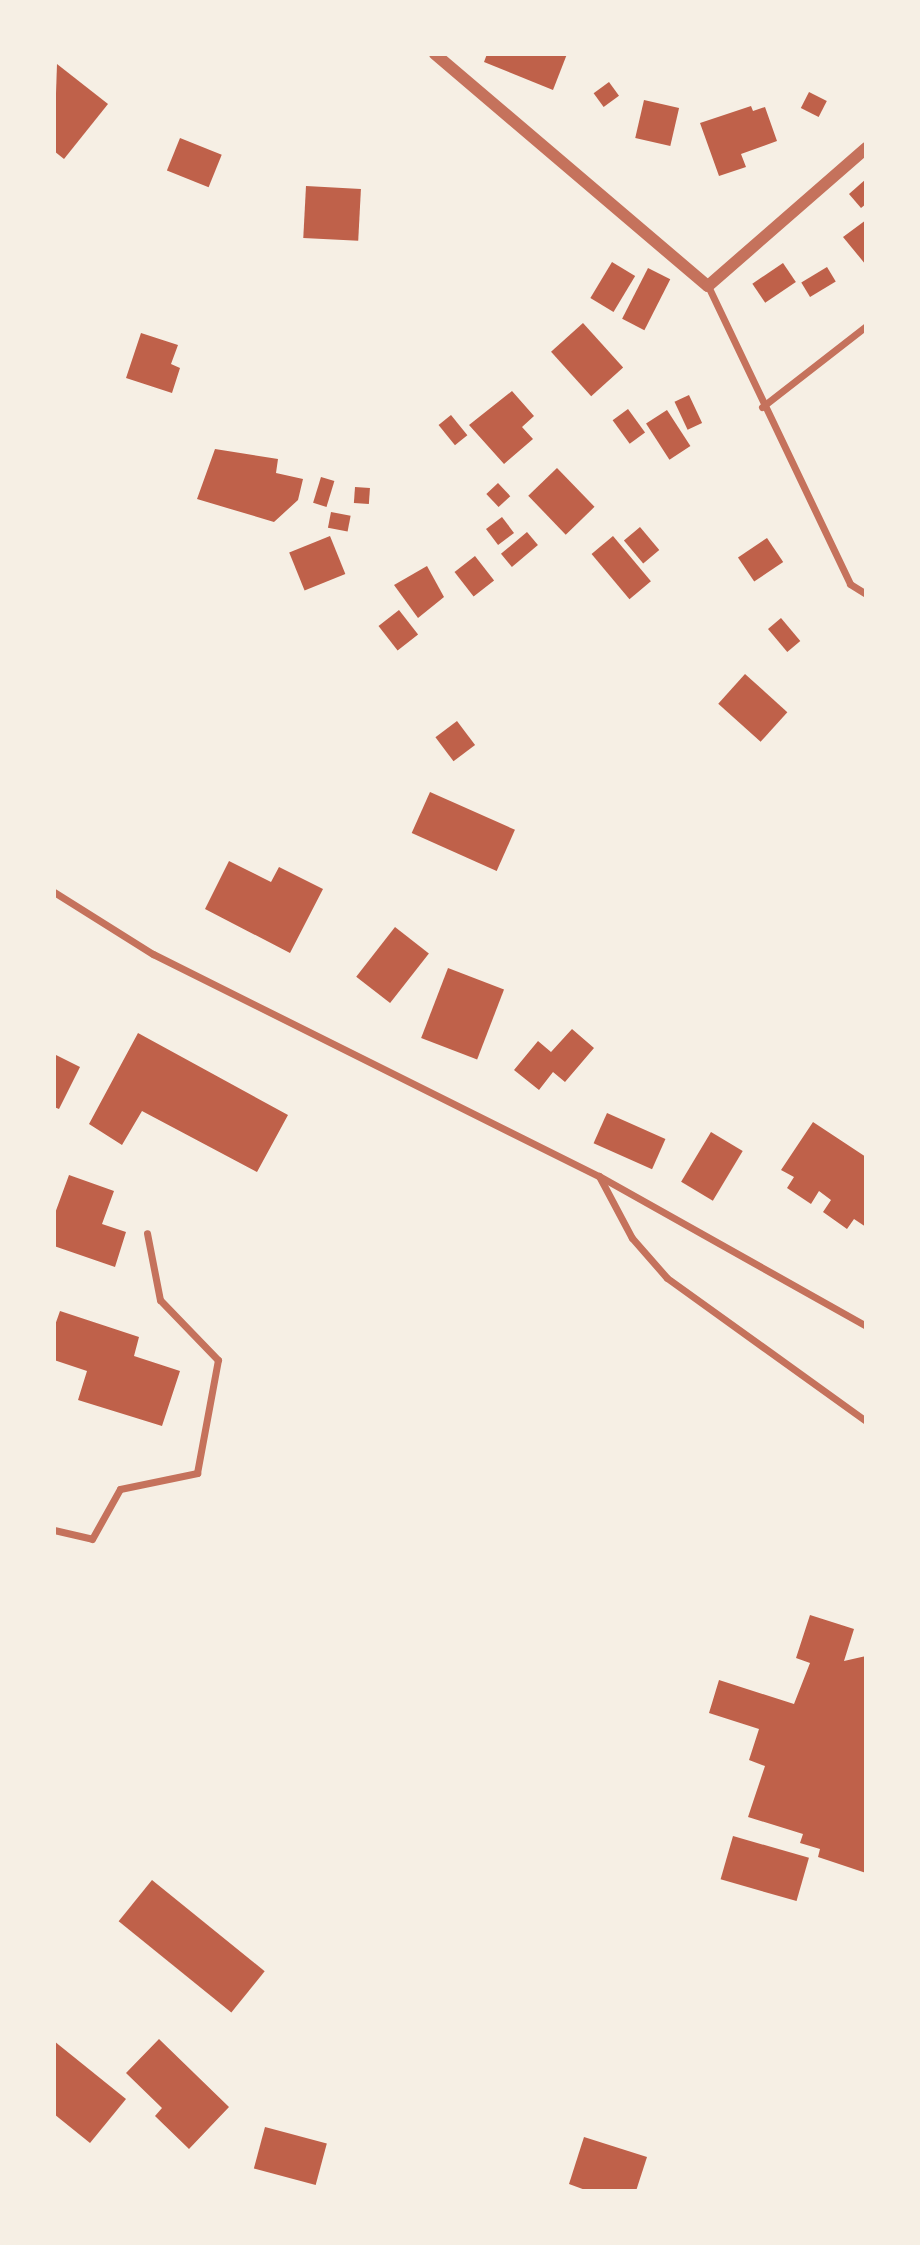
<!DOCTYPE html>
<style>
body{margin:0}
#map{position:relative;width:920px;height:2245px;overflow:hidden;background:#f6efe4;font-family:"Fira Sans Condensed",sans-serif}
div>[style]{position:absolute}
.building>*{inset:0;background:#bf614a;transform-origin:0 0}
.minor>*{height:7px;margin:-3.5px;padding:0 3.5px;transform-origin:3.5px;border-radius:3.5px;background:#c5725c}
.tertiary>*{height:12px;margin:-6px;padding:0 6px;transform-origin:6px;border-radius:6px;background:#c5725c}
span{translate:-50% -50%;white-space:nowrap;text-align:center;line-height:1.15;-webkit-text-stroke:6px #f6efe4;paint-order:stroke}
.frame{position:absolute;inset:0;border:56px solid #f6efe4;pointer-events:none}
</style>
<div id="map">
<div class="building">
<i style="clip-path:polygon(487px 54px,567px 54px,553px 90px,484px 62px)"></i>
<i style="clip-path:polygon(57px 64px,108px 104px,64px 159px,54px 151px)"></i>
<i style="left:609px;top:82px;width:17px;height:19px;rotate:54deg"></i>
<i style="left:809px;top:92px;width:20px;height:18px;rotate:27deg"></i>
<i style="left:644px;top:100px;width:36px;height:39px;rotate:13deg"></i>
<i style="clip-path:polygon(751px 106px,753px 111px,765px 107px,777px 141px,741px 154px,746px 167px,719px 176px,700px 123px)"></i>
<i style="left:180px;top:138px;width:45px;height:35px;rotate:22deg"></i>
<i style="clip-path:polygon(866px 179px,866px 204px,861px 208px,849px 194px)"></i>
<i style="left:306px;top:186px;width:55px;height:52px;rotate:3deg"></i>
<i style="clip-path:polygon(866px 220px,866px 265px,843px 237px)"></i>
<i style="left:612px;top:262px;width:27px;height:42px;rotate:31deg"></i>
<i style="left:783px;top:263px;width:23px;height:37px;rotate:56deg"></i>
<i style="left:827px;top:267px;width:17px;height:30px;rotate:59deg"></i>
<i style="left:648px;top:268px;width:25px;height:57px;rotate:27deg"></i>
<i style="left:583px;top:323px;width:60px;height:43px;rotate:48deg"></i>
<i style="clip-path:polygon(141px 333px,178px 345px,171px 364px,180px 368px,172px 393px,126px 378px)"></i>
<i style="clip-path:polygon(512px 391px,534px 416px,522px 427px,533px 439px,504px 464px,469px 425px)"></i>
<i style="left:689px;top:395px;width:31px;height:16px;rotate:65deg"></i>
<i style="left:628px;top:409px;width:29px;height:19px;rotate:54deg"></i>
<i style="left:667px;top:410px;width:43px;height:25px;rotate:57deg"></i>
<i style="left:451px;top:415px;width:26px;height:16px;rotate:51deg"></i>
<i style="clip-path:polygon(215px 449px,278px 459px,276px 473px,303px 479px,298px 500px,274px 522px,197px 499px)"></i>
<i style="left:557px;top:468px;width:54px;height:40px;rotate:46deg"></i>
<i style="left:321px;top:477px;width:14px;height:27px;rotate:17deg"></i>
<i style="left:498px;top:483px;width:18px;height:16px;rotate:47deg"></i>
<i style="left:355px;top:487px;width:15px;height:16px;rotate:4deg"></i>
<i style="left:331px;top:512px;width:20px;height:16px;rotate:11deg"></i>
<i style="left:502px;top:517px;width:20px;height:20px;rotate:53deg"></i>
<i style="left:640px;top:527px;width:30px;height:21px;rotate:50deg"></i>
<i style="left:527px;top:532px;width:17px;height:34px;rotate:50deg"></i>
<i style="left:330px;top:536px;width:41px;height:44px;rotate:68deg"></i>
<i style="left:613px;top:536px;width:59px;height:28px;rotate:50deg"></i>
<i style="left:767px;top:538px;width:29px;height:35px;rotate:56deg"></i>
<i style="left:475px;top:556px;width:31px;height:26px;rotate:52deg"></i>
<i style="clip-path:polygon(427px 566px,444px 597px,418px 618px,394px 585px)"></i>
<i style="left:399px;top:610px;width:31px;height:26px;rotate:52deg"></i>
<i style="left:781px;top:618px;width:30px;height:17px;rotate:50deg"></i>
<i style="left:745px;top:674px;width:57px;height:40px;rotate:42deg"></i>
<i style="left:457px;top:721px;width:30px;height:27px;rotate:53deg"></i>
<i style="left:430px;top:792px;width:93px;height:45px;rotate:24deg"></i>
<i style="clip-path:polygon(229px 861px,271px 882px,279px 867px,323px 889px,290px 953px,205px 909px)"></i>
<i style="left:395px;top:927px;width:43px;height:63px;rotate:38deg"></i>
<i style="left:448px;top:968px;width:60px;height:75px;rotate:21deg"></i>
<i style="clip-path:polygon(572px 1029px,594px 1048px,565px 1082px,553px 1072px,539px 1090px,514px 1070px,538px 1041px,551px 1052px)"></i>
<i style="clip-path:polygon(138px 1033px,288px 1115px,257px 1172px,142px 1111px,122px 1145px,89px 1124px)"></i>
<i style="clip-path:polygon(54px 1054px,80px 1067px,59px 1109px,54px 1107px)"></i>
<i style="left:607px;top:1113px;width:64px;height:33px;rotate:24deg"></i>
<i style="clip-path:polygon(813px 1122px,866px 1157px,866px 1227px,854px 1219px,847px 1229px,823px 1212px,831px 1200px,819px 1191px,811px 1204px,787px 1188px,794px 1177px,781px 1170px)"></i>
<i style="left:711px;top:1132px;width:37px;height:58px;rotate:31deg"></i>
<i style="clip-path:polygon(69px 1175px,114px 1191px,102px 1224px,126px 1232px,115px 1267px,54px 1246px,54px 1216px)"></i>
<i style="clip-path:polygon(60px 1311px,139px 1337px,134px 1356px,180px 1371px,162px 1426px,78px 1400px,87px 1371px,54px 1360px,54px 1328px)"></i>
<i style="clip-path:polygon(810px 1615px,854px 1629px,844px 1661px,866px 1656px,866px 1873px,818px 1857px,820px 1849px,800px 1843px,803px 1834px,748px 1817px,765px 1766px,749px 1760px,759px 1729px,709px 1713px,719px 1680px,794px 1704px,810px 1663px,796px 1658px)"></i>
<i style="left:733px;top:1836px;width:79px;height:45px;rotate:16deg"></i>
<i style="left:152px;top:1880px;width:145px;height:53px;rotate:39deg"></i>
<i style="clip-path:polygon(159px 2039px,229px 2107px,189px 2149px,155px 2116px,162px 2108px,126px 2073px)"></i>
<i style="clip-path:polygon(54px 2041px,126px 2099px,90px 2143px,54px 2114px)"></i>
<i style="left:265px;top:2127px;width:64px;height:43px;rotate:15deg"></i>
<i style="clip-path:polygon(584px 2137px,647px 2157px,636px 2191px,588px 2191px,569px 2184px)"></i>
</div>
<div class="minor">
<i style="left:708px;top:286px;width:330px;rotate:64.5deg"></i>
<i style="left:850px;top:584px;width:19px;rotate:32deg"></i>
<i style="left:762px;top:407px;width:132px;rotate:-37.9deg"></i>
<i style="left:54px;top:892px;width:117px;rotate:32.1deg"></i>
<i style="left:153px;top:954px;width:498px;rotate:26.5deg"></i>
<i style="left:599px;top:1176px;width:306px;rotate:29.3deg"></i>
<i style="left:599px;top:1176px;width:70px;rotate:62deg"></i>
<i style="left:632px;top:1238px;width:53px;rotate:48.8deg"></i>
<i style="left:667px;top:1278px;width:245px;rotate:35.7deg"></i>
<i style="left:54px;top:1530px;width:39px;rotate:13deg"></i>
<i style="left:92px;top:1539px;width:57px;rotate:-60.8deg"></i>
<i style="left:120px;top:1489px;width:79px;rotate:-11.7deg"></i>
<i style="left:197px;top:1473px;width:115px;rotate:-79.5deg"></i>
<i style="left:218px;top:1360px;width:83px;rotate:-134deg"></i>
<i style="left:160px;top:1300px;width:68px;rotate:-101deg"></i>
</div>
<div class="tertiary">
<i style="left:435px;top:54px;width:358px;rotate:40.4deg"></i>
<i style="left:708px;top:286px;width:210px;rotate:-41.1deg"></i>
</div>
<div class="frame"></div>
</div>
